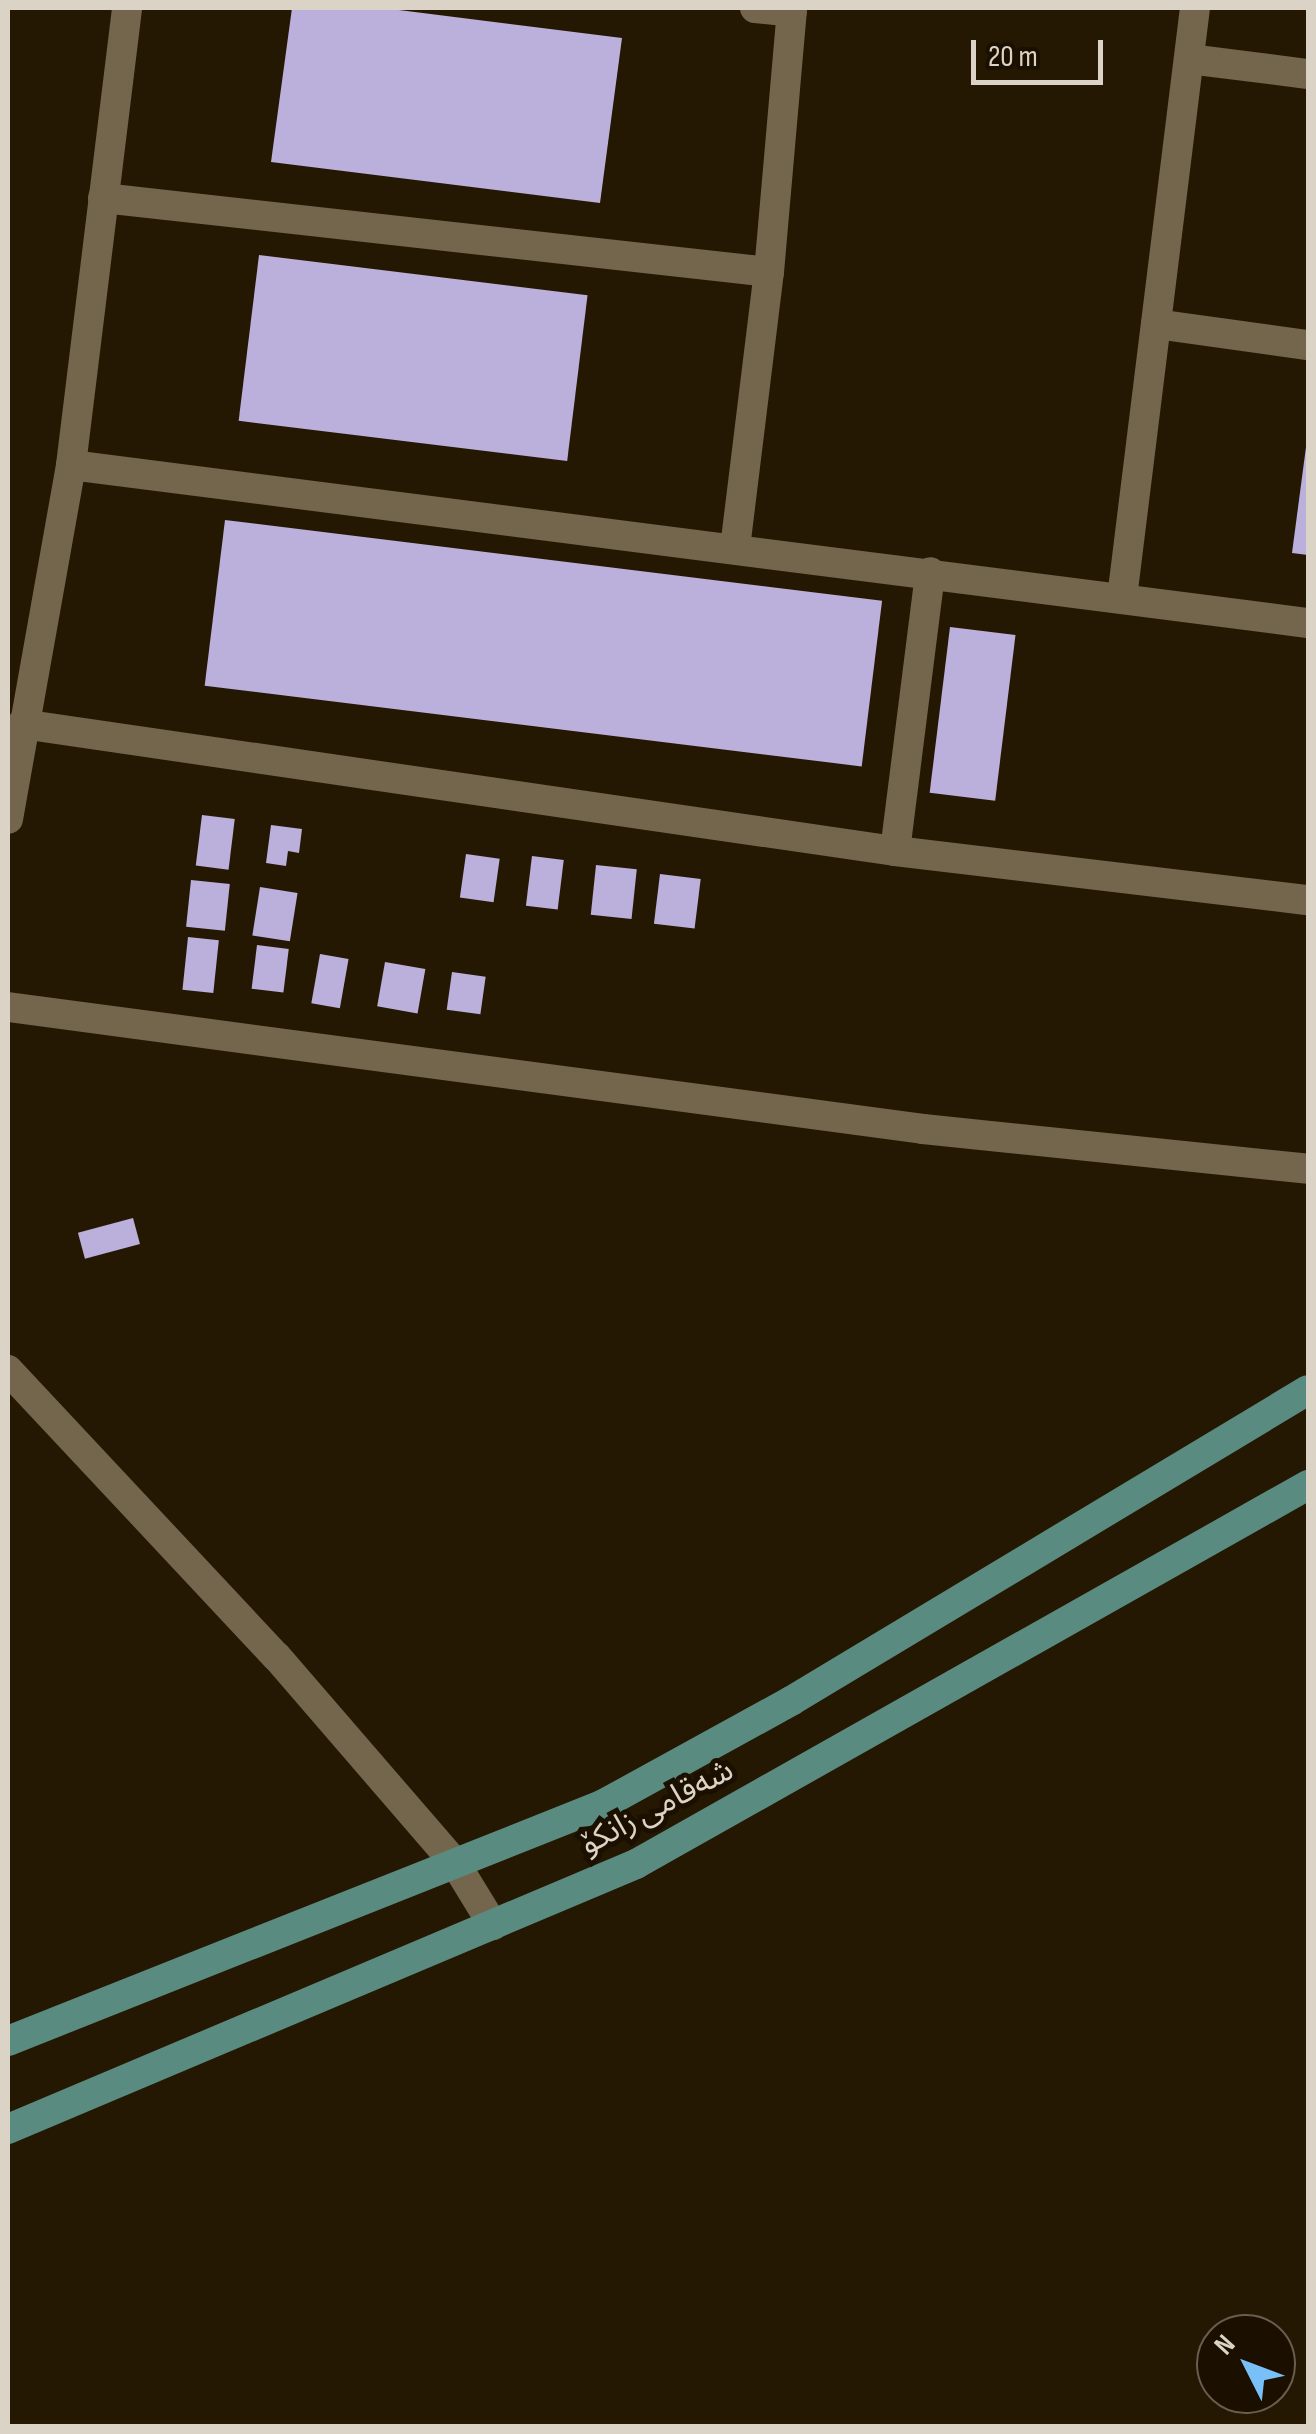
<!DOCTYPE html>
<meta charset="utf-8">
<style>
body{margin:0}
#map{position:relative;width:1316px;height:2434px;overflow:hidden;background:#251802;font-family:"Sofia Sans Condensed","Noto Sans Arabic",sans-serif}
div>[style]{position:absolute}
.building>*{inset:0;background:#bbafdb;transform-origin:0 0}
.minor>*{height:30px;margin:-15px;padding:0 15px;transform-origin:15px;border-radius:15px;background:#74664c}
.major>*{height:30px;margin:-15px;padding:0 15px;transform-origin:15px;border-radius:15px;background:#5a8b80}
span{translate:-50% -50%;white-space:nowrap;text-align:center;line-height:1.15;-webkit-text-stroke:10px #1b0f00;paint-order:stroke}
.street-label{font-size:32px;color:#dbd3c5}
.frame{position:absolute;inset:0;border:10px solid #dbd3c5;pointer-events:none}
.north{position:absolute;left:1196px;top:2314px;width:100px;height:100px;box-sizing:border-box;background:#1b0f00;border:2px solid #685d4f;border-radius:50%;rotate:312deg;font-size:28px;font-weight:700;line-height:40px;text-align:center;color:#dbd3c5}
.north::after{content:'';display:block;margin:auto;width:35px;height:45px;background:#79bff8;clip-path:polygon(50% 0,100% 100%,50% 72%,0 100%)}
.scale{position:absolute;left:971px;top:40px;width:132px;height:45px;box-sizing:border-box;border:5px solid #dbd3c5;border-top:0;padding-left:12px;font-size:30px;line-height:35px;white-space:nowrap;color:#dbd3c5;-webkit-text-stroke:8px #1b0f00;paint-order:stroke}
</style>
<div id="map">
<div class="building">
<i style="clip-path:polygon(292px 8px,383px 8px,622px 38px,600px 203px,271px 162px)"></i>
<i style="left:259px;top:255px;width:331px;height:167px;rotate:7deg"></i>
<i style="clip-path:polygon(1306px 447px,1308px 447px,1308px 555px,1292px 553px)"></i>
<i style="left:225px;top:520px;width:662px;height:167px;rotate:7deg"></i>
<i style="left:950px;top:627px;width:66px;height:167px;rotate:7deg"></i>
<i style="left:202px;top:815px;width:33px;height:51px;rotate:7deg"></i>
<i style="clip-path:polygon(271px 825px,302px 829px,299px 853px,288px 851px,286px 866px,266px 863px)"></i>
<i style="left:466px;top:854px;width:34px;height:44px;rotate:8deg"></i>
<i style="left:532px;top:856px;width:32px;height:50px;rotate:7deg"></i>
<i style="left:596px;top:865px;width:41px;height:50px;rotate:6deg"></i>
<i style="left:660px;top:874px;width:41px;height:50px;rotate:7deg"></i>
<i style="left:191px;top:880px;width:39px;height:47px;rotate:6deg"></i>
<i style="left:260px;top:887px;width:38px;height:49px;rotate:9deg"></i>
<i style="left:188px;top:937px;width:31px;height:53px;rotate:6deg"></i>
<i style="left:257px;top:945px;width:32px;height:44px;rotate:7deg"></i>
<i style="left:320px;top:954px;width:29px;height:50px;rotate:10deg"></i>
<i style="left:385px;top:962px;width:41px;height:45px;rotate:10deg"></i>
<i style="left:452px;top:972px;width:34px;height:38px;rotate:8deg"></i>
<i style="left:133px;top:1218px;width:27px;height:57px;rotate:75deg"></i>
</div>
<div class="minor">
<i style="left:755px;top:8px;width:37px;rotate:6deg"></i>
<i style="left:1189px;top:59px;width:120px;rotate:7.2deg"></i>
<i style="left:103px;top:198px;width:670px;rotate:6.34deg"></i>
<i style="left:1156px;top:324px;width:153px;rotate:7.9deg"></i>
<i style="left:71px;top:465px;width:1247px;rotate:7.28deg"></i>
<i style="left:735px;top:548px;width:278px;rotate:-83deg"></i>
<i style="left:769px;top:272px;width:265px;rotate:-85deg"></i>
<i style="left:1122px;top:598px;width:594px;rotate:-82.95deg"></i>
<i style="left:22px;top:724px;width:882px;rotate:8.28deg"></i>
<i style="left:895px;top:851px;width:416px;rotate:6.8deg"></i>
<i style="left:8px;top:819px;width:360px;rotate:-79.9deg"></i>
<i style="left:71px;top:465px;width:460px;rotate:-83deg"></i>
<i style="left:895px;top:851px;width:281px;rotate:-82.8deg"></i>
<i style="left:8px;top:1007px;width:923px;rotate:7.59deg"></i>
<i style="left:923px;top:1129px;width:387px;rotate:5.9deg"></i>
<i style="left:8px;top:1370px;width:393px;rotate:46.9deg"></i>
<i style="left:277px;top:1657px;width:272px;rotate:49.2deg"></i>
<i style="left:455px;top:1863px;width:73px;rotate:58.5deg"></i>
</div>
<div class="major">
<i style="left:8px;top:2041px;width:639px;rotate:-21.67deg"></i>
<i style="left:602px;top:1805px;width:216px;rotate:-28.8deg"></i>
<i style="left:791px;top:1701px;width:603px;rotate:-31.03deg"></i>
<i style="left:8px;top:2129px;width:682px;rotate:-22.88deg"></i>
<i style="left:636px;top:1864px;width:772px;rotate:-29.42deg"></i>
</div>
<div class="street-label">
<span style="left:657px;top:1808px;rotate:-28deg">شەقامی زانکۆ</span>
</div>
<div class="frame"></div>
<div class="north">N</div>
<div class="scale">20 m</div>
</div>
